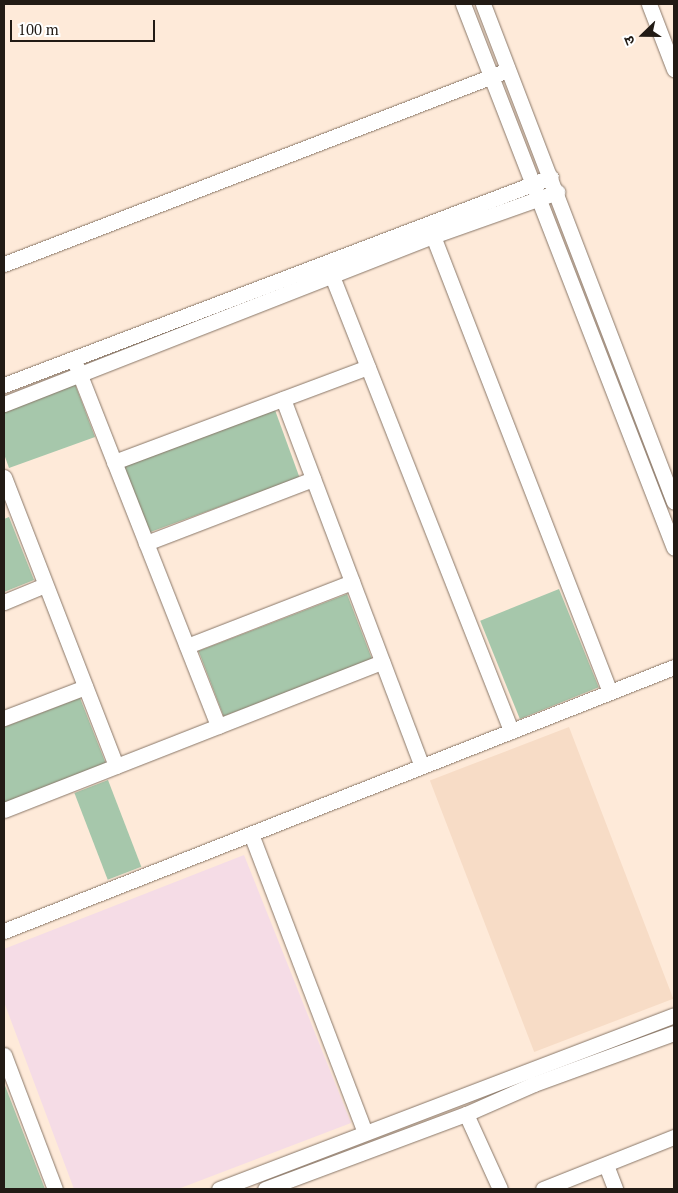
<!DOCTYPE html>
<meta charset="utf-8">
<style>
body{margin:0}
#map{position:relative;width:678px;height:1193px;overflow:hidden;background:#feead9;font-family:"PT Serif","Noto Sans Devanagari",serif}
div>[style]{position:absolute}
.commercial>*{inset:0;background:#f5dce6}
.built>*{inset:0;background:#f7dcc6;transform-origin:0 0}
.green>*{inset:0;background:#a6c7ab;transform-origin:0 0}
.roads{filter:drop-shadow(0 0 1px #897768) drop-shadow(0 0 1px #897768)}
.minor>*{height:15px;margin:-7.5px;padding:0 7.5px;transform-origin:7.5px;border-radius:7.5px;background:#fff}
span{translate:-50% -50%;white-space:nowrap;text-align:center;line-height:1.15;-webkit-text-stroke:4px #fff;paint-order:stroke}
.frame{position:absolute;inset:0;border:5px solid #221b15;pointer-events:none}
.north{position:absolute;left:618px;top:10px;width:50px;height:50px;-webkit-text-stroke:4px #fff;paint-order:stroke;rotate:248deg;font-size:14px;font-weight:700;line-height:20px;text-align:center;color:#221b15}
.north::after{content:'';display:block;margin:auto;width:18px;height:22px;background:#221b15;clip-path:polygon(50% 0,100% 100%,50% 72%,0 100%)}
.scale{position:absolute;left:10px;top:20px;width:145px;height:22px;box-sizing:border-box;border:2px solid #221b15;border-top:0;padding-left:6px;font-size:15px;line-height:18px;white-space:nowrap;color:#221b15;-webkit-text-stroke:4px #fff;paint-order:stroke}
</style>
<div id="map">
<div class="commercial">
<i style="clip-path:polygon(244px 855px,351px 1123px,178px 1189px,74px 1189px,4px 1002px,4px 949px)"></i>
</div>
<div class="built">
<i style="left:569px;top:727px;width:291px;height:149px;rotate:69deg"></i>
</div>
<div class="green">
<i style="clip-path:polygon(75px 384px,95px 437px,9px 468px,4px 454px,4px 412px)"></i>
<i style="left:275px;top:410px;width:72px;height:161px;rotate:70deg"></i>
<i style="clip-path:polygon(9px 517px,34px 580px,4px 592px,4px 519px)"></i>
<i style="left:559px;top:589px;width:106px;height:85px;rotate:68deg"></i>
<i style="left:347px;top:594px;width:70px;height:159px;rotate:69deg"></i>
<i style="clip-path:polygon(80px 698px,106px 764px,4px 803px,4px 727px)"></i>
<i style="left:108px;top:780px;width:93px;height:36px;rotate:69deg"></i>
<i style="clip-path:polygon(4px 1083px,45px 1189px,4px 1189px)"></i>
</div>
<div class="roads">
<div class="minor">
<i style="left:463px;top:4px;width:583px;rotate:68.8deg"></i>
<i style="left:483px;top:4px;width:533px;rotate:69.02deg"></i>
<i style="left:649px;top:4px;width:70px;rotate:69deg"></i>
<i style="left:433px;top:236px;width:489px;rotate:68.8deg"></i>
<i style="left:4px;top:264px;width:540px;rotate:-21.05deg"></i>
<i style="left:332px;top:276px;width:489px;rotate:68.5deg"></i>
<i style="left:76px;top:365px;width:388px;rotate:68.5deg"></i>
<i style="left:4px;top:385px;width:585px;rotate:-20.82deg"></i>
<i style="left:283px;top:399px;width:392px;rotate:69.3deg"></i>
<i style="left:4px;top:404px;width:461px;rotate:-21.4deg"></i>
<i style="left:433px;top:236px;width:132px;rotate:-19.5deg"></i>
<i style="left:114px;top:462px;width:271px;rotate:-20.5deg"></i>
<i style="left:4px;top:477px;width:310px;rotate:68.8deg"></i>
<i style="left:146px;top:543px;width:179px;rotate:-21deg"></i>
<i style="left:4px;top:602px;width:44px;rotate:-22.5deg"></i>
<i style="left:187px;top:646px;width:177px;rotate:-21.2deg"></i>
<i style="left:4px;top:718px;width:87px;rotate:-20.9deg"></i>
<i style="left:4px;top:810px;width:406px;rotate:-21.4deg"></i>
<i style="left:251px;top:834px;width:319px;rotate:69.1deg"></i>
<i style="left:4px;top:931px;width:720px;rotate:-21.51deg"></i>
<i style="left:4px;top:1055px;width:143px;rotate:69.2deg"></i>
<i style="left:466px;top:1114px;width:82px;rotate:65.6deg"></i>
<i style="left:606px;top:1165px;width:26px;rotate:69deg"></i>
<i style="left:219px;top:1189px;width:487px;rotate:-20.9deg"></i>
<i style="left:265px;top:1189px;width:215px;rotate:-20.5deg"></i>
<i style="left:466px;top:1114px;width:74px;rotate:-23.8deg"></i>
<i style="left:534px;top:1084px;width:149px;rotate:-20deg"></i>
<i style="left:543px;top:1189px;width:141px;rotate:-21.7deg"></i>
</div>
</div>
<div class="frame"></div>
<div class="north">उ</div>
<div class="scale">100 m</div>
</div>
